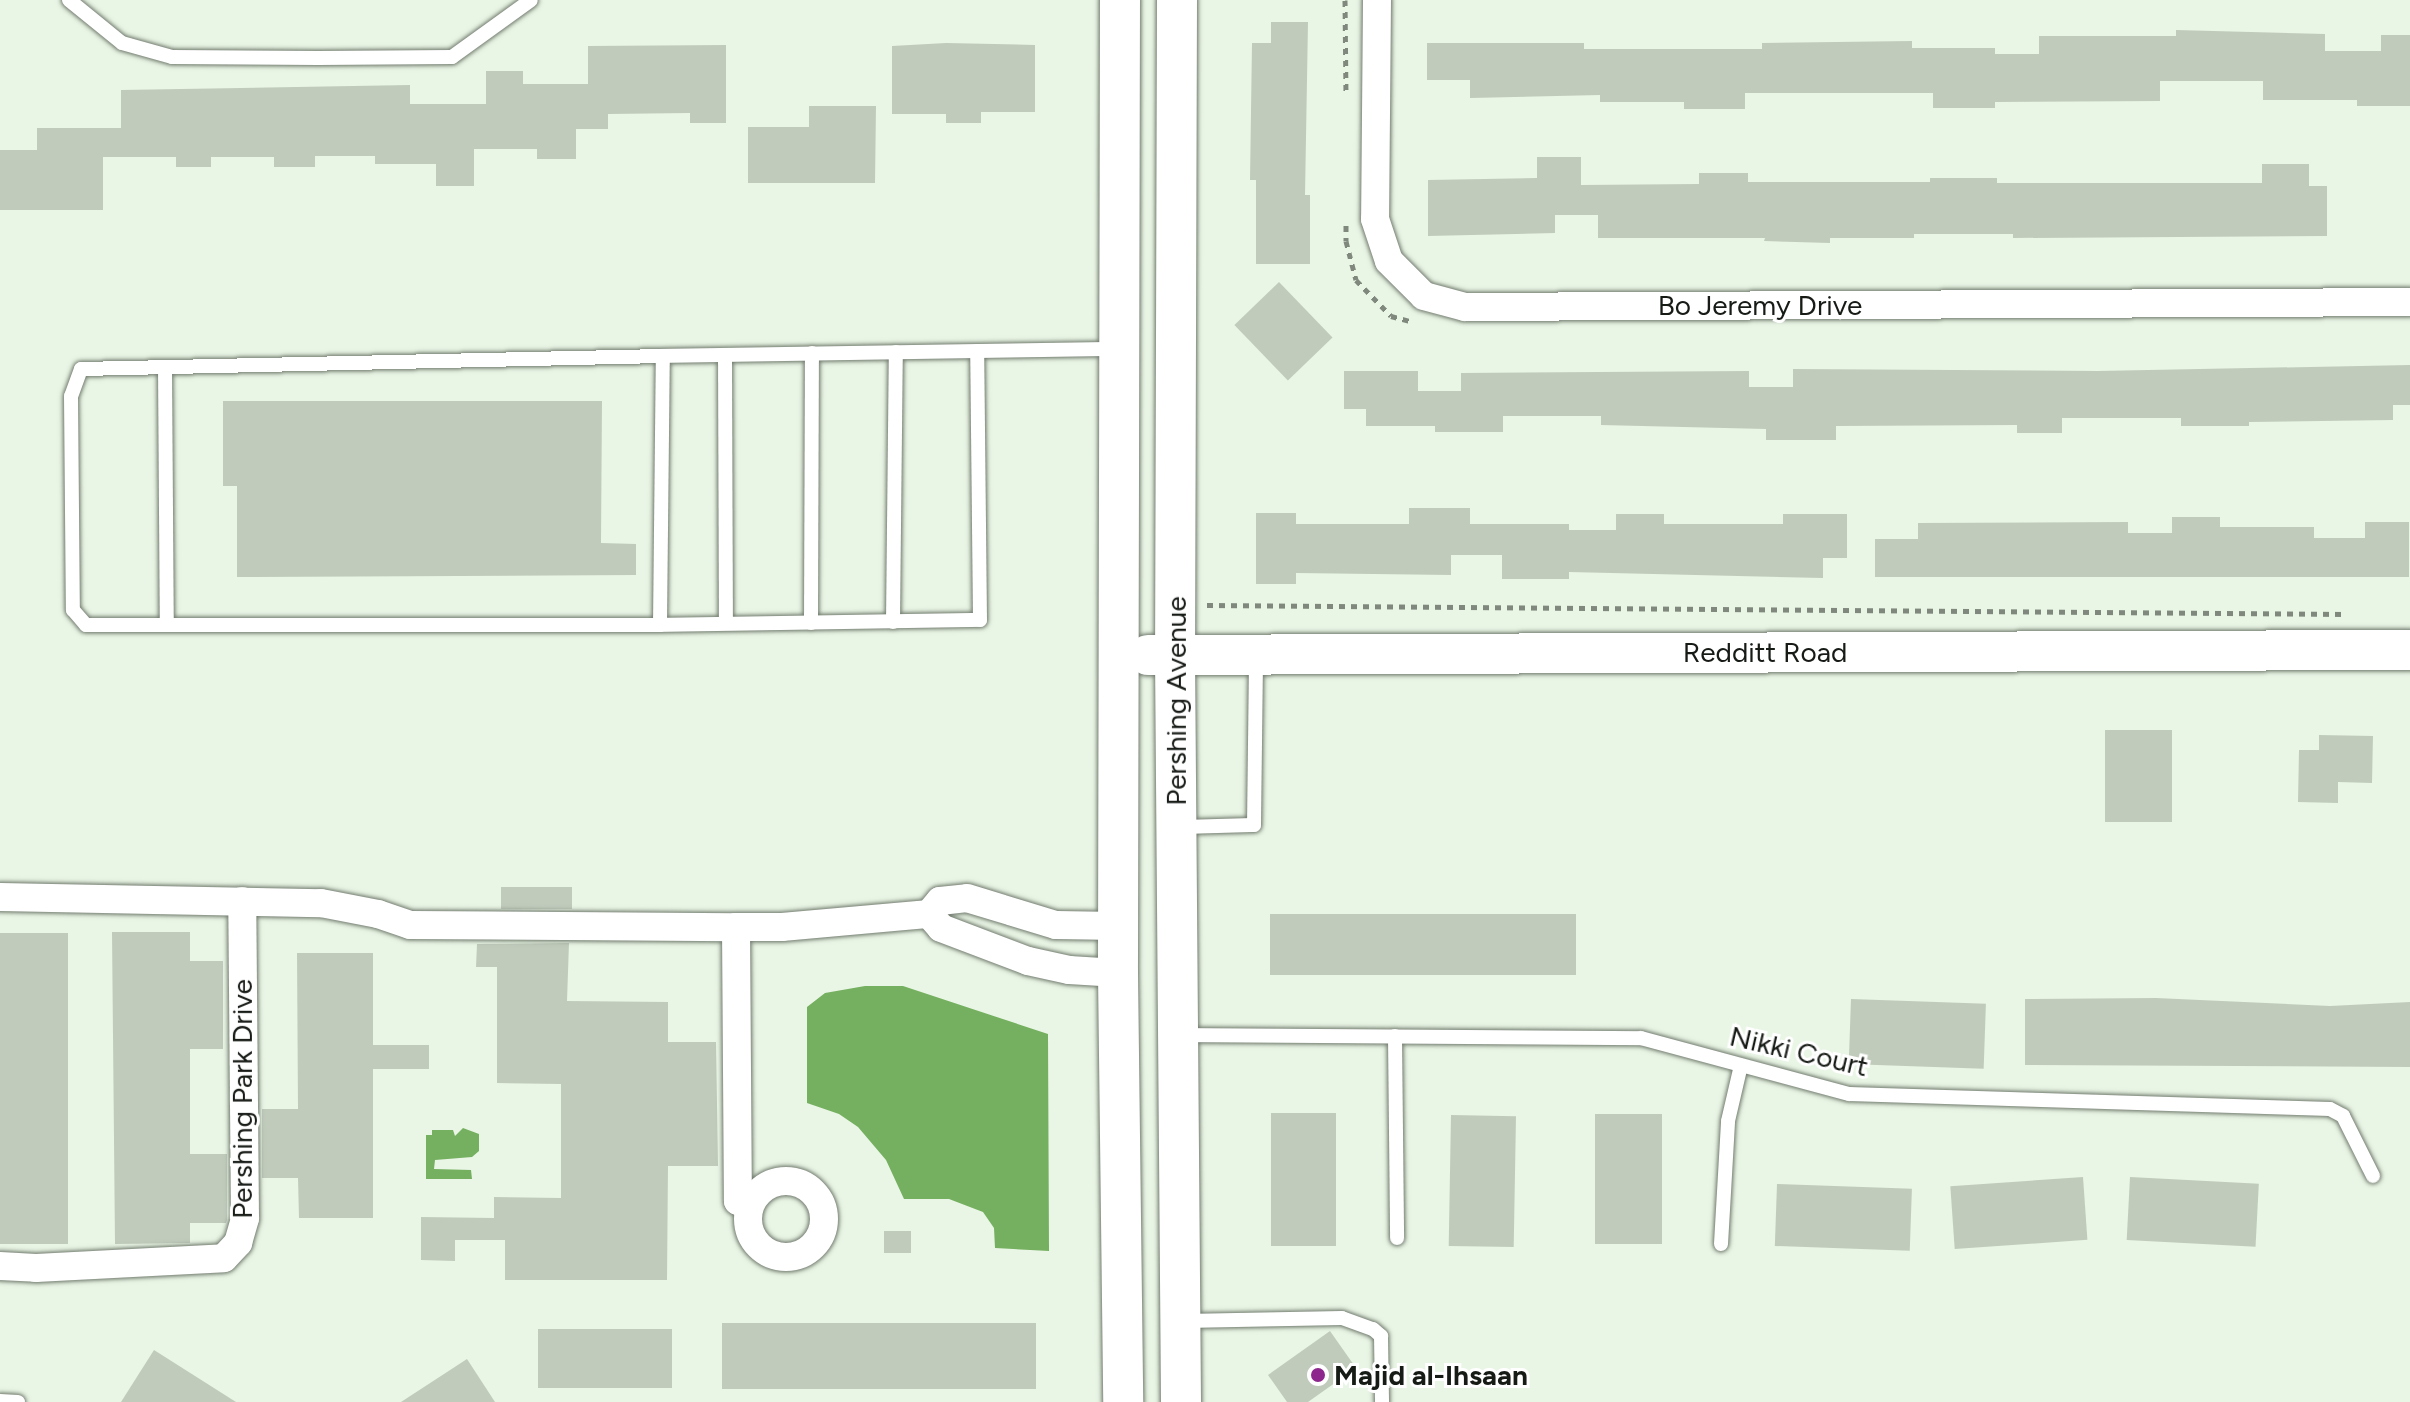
<!DOCTYPE html>
<style>
body{margin:0}
#map{position:relative;width:2410px;height:1402px;overflow:hidden;background:#e9f5e5;font-family:Figtree,sans-serif}
div>[style]{position:absolute}
.water>*{inset:0;background:#74b05f}
.building>*{inset:0;background:#c0cbbc;transform-origin:0 0}
.path>*{height:5px;margin-top:-2.5px;transform-origin:0;background:repeating-linear-gradient(90deg,#80887d 0 6px,transparent 0 12px)}
.roads{filter:drop-shadow(0 0 2px #727c6f) drop-shadow(0 0 2px #727c6f)}
.lane>*{height:14px;margin:-7px;padding:0 7px;transform-origin:7px;border-radius:7px;background:#fff}
.street>*{height:28px;margin:-14px;padding:0 14px;transform-origin:14px;border-radius:14px;background:#fff}
.street>.ring{margin:-14px;padding:0;box-sizing:content-box;background:none;border:28px solid #fff;border-radius:50%}
.secondary>*{height:40px;margin:-20px;padding:0 20px;transform-origin:20px;border-radius:20px;background:#fff}
.dots>*{width:22px;height:22px;translate:-50% -50%;box-sizing:border-box;border:4px solid #fff;border-radius:50%}
span{translate:-50% -50%;white-space:nowrap;text-align:center;line-height:1.15;-webkit-text-stroke:6px #fff;paint-order:stroke}
.street-label{font-size:28px;color:#171b16}
.poi-label{font-size:28px;color:#171b16;font-weight:700}
.left{translate:0 -50%;text-align:left}
</style>
<div id="map">
<div class="water">
<i style="clip-path:polygon(865px 986px,903px 986px,1048px 1034px,1049px 1251px,995px 1248px,994px 1228px,983px 1212px,949px 1199px,904px 1199px,886px 1160px,858px 1127px,839px 1114px,807px 1103px,807px 1007px,825px 993px)"></i>
<i style="clip-path:polygon(463px 1128px,479px 1134px,479px 1151px,472px 1157px,435px 1160px,434px 1169px,471px 1170px,472px 1179px,426px 1179px,426px 1135px,432px 1135px,432px 1130px,453px 1130px,455px 1136px)"></i>
</div>
<div class="building">
<i style="clip-path:polygon(1271px 22px,1308px 22px,1305px 195px,1310px 195px,1310px 264px,1256px 264px,1256px 180px,1250px 180px,1252px 43px,1271px 43px)"></i>
<i style="clip-path:polygon(2176px 30px,2325px 34px,2325px 51px,2381px 51px,2381px 35px,2410px 35px,2410px 106px,2357px 106px,2357px 100px,2263px 100px,2263px 81px,2160px 81px,2160px 101px,1995px 102px,1995px 108px,1933px 108px,1933px 93px,1745px 93px,1745px 109px,1684px 109px,1684px 102px,1600px 102px,1600px 95px,1470px 98px,1470px 80px,1427px 80px,1427px 43px,1584px 43px,1584px 49px,1762px 49px,1762px 43px,1912px 41px,1912px 48px,1995px 48px,1995px 54px,2039px 54px,2039px 36px,2176px 36px)"></i>
<i style="clip-path:polygon(946px 43px,1035px 45px,1035px 112px,981px 112px,981px 123px,946px 123px,946px 114px,892px 114px,892px 46px)"></i>
<i style="clip-path:polygon(726px 45px,726px 123px,690px 123px,690px 113px,608px 114px,608px 129px,576px 129px,576px 159px,537px 159px,537px 149px,474px 149px,474px 186px,436px 186px,436px 164px,375px 164px,375px 156px,315px 156px,315px 167px,274px 167px,274px 157px,211px 157px,211px 167px,176px 167px,176px 157px,103px 157px,103px 210px,0 210px,0 150px,37px 150px,37px 128px,121px 128px,121px 90px,410px 85px,410px 104px,486px 104px,486px 71px,523px 71px,523px 84px,588px 84px,588px 46px)"></i>
<i style="clip-path:polygon(809px 106px,876px 106px,875px 183px,748px 183px,748px 127px,809px 127px)"></i>
<i style="clip-path:polygon(1537px 157px,1581px 157px,1581px 185px,1699px 184px,1699px 173px,1748px 173px,1748px 182px,1930px 182px,1930px 178px,1997px 178px,1997px 183px,2262px 183px,2262px 164px,2309px 164px,2309px 186px,2327px 186px,2327px 236px,2013px 238px,2013px 234px,1914px 234px,1914px 238px,1830px 238px,1830px 243px,1764px 241px,1765px 238px,1598px 238px,1598px 215px,1555px 215px,1555px 233px,1428px 236px,1428px 180px,1537px 178px)"></i>
<i style="left:1279px;top:282px;width:77px;height:62px;rotate:46deg"></i>
<i style="clip-path:polygon(2410px 365px,2410px 405px,2393px 405px,2393px 420px,2249px 422px,2249px 426px,2181px 426px,2181px 418px,2062px 418px,2062px 433px,2017px 433px,2017px 425px,1836px 426px,1836px 440px,1766px 440px,1766px 429px,1601px 425px,1601px 416px,1503px 416px,1503px 432px,1435px 432px,1435px 426px,1366px 426px,1366px 409px,1344px 409px,1344px 371px,1418px 371px,1418px 391px,1461px 391px,1461px 373px,1749px 371px,1749px 387px,1793px 387px,1793px 369px,2098px 371px)"></i>
<i style="clip-path:polygon(223px 401px,602px 401px,601px 543px,636px 544px,636px 575px,237px 577px,237px 486px,223px 486px)"></i>
<i style="clip-path:polygon(1409px 508px,1470px 508px,1470px 524px,1569px 524px,1569px 530px,1616px 530px,1616px 514px,1664px 514px,1664px 524px,1783px 524px,1783px 514px,1847px 514px,1847px 558px,1823px 558px,1823px 578px,1569px 572px,1569px 579px,1502px 579px,1502px 555px,1451px 555px,1451px 575px,1296px 573px,1296px 584px,1256px 584px,1256px 513px,1296px 513px,1296px 524px,1409px 524px)"></i>
<i style="clip-path:polygon(2172px 517px,2220px 517px,2220px 527px,2314px 527px,2314px 538px,2365px 538px,2365px 522px,2409px 522px,2409px 577px,1875px 577px,1875px 539px,1918px 539px,1918px 523px,2128px 522px,2128px 533px,2172px 533px)"></i>
<i style="left:2105px;top:730px;width:67px;height:92px"></i>
<i style="clip-path:polygon(2319px 735px,2373px 736px,2372px 783px,2338px 782px,2338px 803px,2298px 802px,2299px 750px,2319px 750px)"></i>
<i style="left:501px;top:887px;width:71px;height:22px"></i>
<i style="left:1576px;top:914px;width:61px;height:306px;rotate:90deg"></i>
<i style="clip-path:polygon(112px 932px,190px 932px,190px 961px,223px 961px,223px 1049px,190px 1049px,190px 1154px,227px 1154px,227px 1220px,226px 1223px,190px 1223px,190px 1243px,115px 1244px)"></i>
<i style="left:0;top:933px;width:68px;height:311px"></i>
<i style="clip-path:polygon(569px 943px,567px 1001px,668px 1002px,668px 1042px,716px 1042px,718px 1166px,668px 1166px,667px 1280px,505px 1280px,505px 1240px,455px 1240px,455px 1261px,421px 1260px,421px 1217px,494px 1218px,494px 1197px,561px 1198px,561px 1084px,497px 1083px,497px 967px,476px 967px,477px 944px)"></i>
<i style="clip-path:polygon(297px 953px,373px 953px,373px 1045px,429px 1045px,429px 1069px,373px 1069px,373px 1218px,299px 1218px,298px 1178px,262px 1178px,262px 1109px,298px 1109px)"></i>
<i style="clip-path:polygon(2156px 998px,2330px 1006px,2410px 1002px,2410px 1067px,2025px 1065px,2025px 999px)"></i>
<i style="left:1851px;top:999px;width:135px;height:65px;rotate:2deg"></i>
<i style="left:1271px;top:1113px;width:65px;height:133px"></i>
<i style="left:1595px;top:1114px;width:67px;height:130px"></i>
<i style="left:1451px;top:1115px;width:65px;height:131px;rotate:1deg"></i>
<i style="left:2083px;top:1177px;width:63px;height:133px;rotate:86deg"></i>
<i style="left:2130px;top:1177px;width:129px;height:63px;rotate:3deg"></i>
<i style="left:1777px;top:1184px;width:135px;height:62px;rotate:2deg"></i>
<i style="left:884px;top:1231px;width:27px;height:22px"></i>
<i style="left:1036px;top:1323px;width:66px;height:314px;rotate:90deg"></i>
<i style="left:538px;top:1329px;width:134px;height:59px"></i>
<i style="clip-path:polygon(1330px 1331px,1356px 1368px,1308px 1402px,1287px 1402px,1268px 1375px)"></i>
<i style="clip-path:polygon(154px 1350px,236px 1402px,121px 1402px)"></i>
<i style="clip-path:polygon(467px 1359px,495px 1402px,401px 1402px)"></i>
</div>
<div class="path">
<i style="left:1345px;top:0;width:95px;rotate:89.4deg"></i>
<i style="left:1346px;top:225px;width:16px;rotate:90deg"></i>
<i style="left:1346px;top:241px;width:40px;rotate:75.6deg"></i>
<i style="left:1356px;top:280px;width:50px;rotate:45.8deg"></i>
<i style="left:1391px;top:316px;width:20px;rotate:15deg"></i>
<i style="left:1207px;top:605px;width:1138px;rotate:0.45deg"></i>
</div>
<div class="roads">
<div class="lane">
<i style="left:69px;top:0;width:68px;rotate:39.1deg"></i>
<i style="left:122px;top:43px;width:52px;rotate:15.6deg"></i>
<i style="left:172px;top:57px;width:146px;rotate:0.4deg"></i>
<i style="left:318px;top:58px;width:134px;rotate:-0.4deg"></i>
<i style="left:452px;top:57px;width:97px;rotate:-35.8deg"></i>
<i style="left:725px;top:355px;width:268px;rotate:89.8deg"></i>
<i style="left:663px;top:356px;width:582px;rotate:178.72deg"></i>
<i style="left:81px;top:369px;width:29px;rotate:110deg"></i>
<i style="left:71px;top:396px;width:214px;rotate:89.5deg"></i>
<i style="left:73px;top:610px;width:20px;rotate:49deg"></i>
<i style="left:86px;top:625px;width:574px"></i>
<i style="left:660px;top:625px;width:269px;rotate:-89.4deg"></i>
<i style="left:663px;top:356px;width:453px;rotate:-0.9deg"></i>
<i style="left:165px;top:367px;width:258px;rotate:89.6deg"></i>
<i style="left:893px;top:622px;width:270px;rotate:-89.4deg"></i>
<i style="left:811px;top:623px;width:270px;rotate:-89.8deg"></i>
<i style="left:660px;top:625px;width:320px;rotate:-0.9deg"></i>
<i style="left:980px;top:620px;width:269px;rotate:-90.6deg"></i>
<i style="left:1181px;top:827px;width:73px;rotate:-1.6deg"></i>
<i style="left:1254px;top:825px;width:169px;rotate:-89.3deg"></i>
<i style="left:1181px;top:1035px;width:460px;rotate:0.4deg"></i>
<i style="left:1641px;top:1038px;width:215px;rotate:15.1deg"></i>
<i style="left:1849px;top:1094px;width:481px;rotate:1.8deg"></i>
<i style="left:2330px;top:1109px;width:15px;rotate:28deg"></i>
<i style="left:2343px;top:1116px;width:67px;rotate:63.4deg"></i>
<i style="left:1395px;top:1036px;width:202px;rotate:89.4deg"></i>
<i style="left:1721px;top:1244px;width:123px;rotate:-86.7deg"></i>
<i style="left:1728px;top:1121px;width:57px;rotate:-76.9deg"></i>
<i style="left:1184px;top:1321px;width:158px;rotate:-1.1deg"></i>
<i style="left:1342px;top:1318px;width:33px;rotate:20deg"></i>
<i style="left:1373px;top:1329px;width:11px;rotate:41deg"></i>
<i style="left:1381px;top:1336px;width:66px;rotate:89.1deg"></i>
<i style="left:0;top:1401px;width:18px;rotate:3deg"></i>
</div>
<div class="street">
<i style="left:1377px;top:0;width:219px;rotate:90.5deg"></i>
<i style="left:1375px;top:219px;width:44px;rotate:71.6deg"></i>
<i style="left:1389px;top:261px;width:49px;rotate:45deg"></i>
<i style="left:1424px;top:296px;width:42px;rotate:15deg"></i>
<i style="left:1465px;top:307px;width:945px;rotate:-0.3deg"></i>
<i style="left:0;top:897px;width:321px;rotate:1.1deg"></i>
<i style="left:321px;top:903px;width:58px;rotate:10.9deg"></i>
<i style="left:378px;top:914px;width:34px;rotate:19deg"></i>
<i style="left:410px;top:925px;width:326px;rotate:0.4deg"></i>
<i style="left:736px;top:927px;width:46px"></i>
<i style="left:782px;top:927px;width:148px;rotate:-5.1deg"></i>
<i style="left:929px;top:914px;width:17px;rotate:-50deg"></i>
<i style="left:940px;top:901px;width:27px;rotate:-6deg"></i>
<i style="left:967px;top:898px;width:93px;rotate:16.9deg"></i>
<i style="left:1056px;top:925px;width:63px;rotate:0.9deg"></i>
<i style="left:929px;top:914px;width:18px;rotate:49deg"></i>
<i style="left:941px;top:928px;width:93px;rotate:20.8deg"></i>
<i style="left:1028px;top:961px;width:42px;rotate:12.4deg"></i>
<i style="left:1069px;top:970px;width:49px;rotate:3.5deg"></i>
<i style="left:736px;top:927px;width:274px;rotate:89.6deg"></i>
<i style="left:738px;top:1201px;width:14px;rotate:-4deg"></i>
<i class="ring" style="left:748px;top:1181px;width:48px;height:48px"></i>
<i style="left:0;top:1266px;width:36px;rotate:3deg"></i>
<i style="left:36px;top:1268px;width:188px;rotate:-3deg"></i>
<i style="left:224px;top:1258px;width:21px;rotate:-47deg"></i>
<i style="left:238px;top:1243px;width:26px;rotate:-74deg"></i>
<i style="left:245px;top:1218px;width:317px;rotate:-90.5deg"></i>
</div>
<div class="secondary">
<i style="left:1120px;top:0;width:973px;rotate:90.12deg"></i>
<i style="left:1118px;top:973px;width:429px;rotate:89.3deg"></i>
<i style="left:1177px;top:0;width:655px;rotate:90.17deg"></i>
<i style="left:1175px;top:655px;width:747px;rotate:89.54deg"></i>
<i style="left:1148px;top:655px;width:1262px;rotate:-0.23deg"></i>
</div>
</div>
<div class="dots">
<i style="left:1318px;top:1375px;background:#8e278d"></i>
</div>
<div class="street-label">
<span style="left:1760px;top:305px">Bo Jeremy Drive</span>
<span style="left:1765px;top:652px">Redditt Road</span>
<span style="left:1176px;top:701px;rotate:-90deg">Pershing Avenue</span>
<span style="left:1799px;top:1051px;rotate:13deg">Nikki Court</span>
<span style="left:242px;top:1099px;rotate:-90deg">Pershing Park Drive</span>
</div>
<div class="poi-label">
<span class="left" style="left:1334px;top:1375px">Majid al-Ihsaan</span>
</div>
</div>
